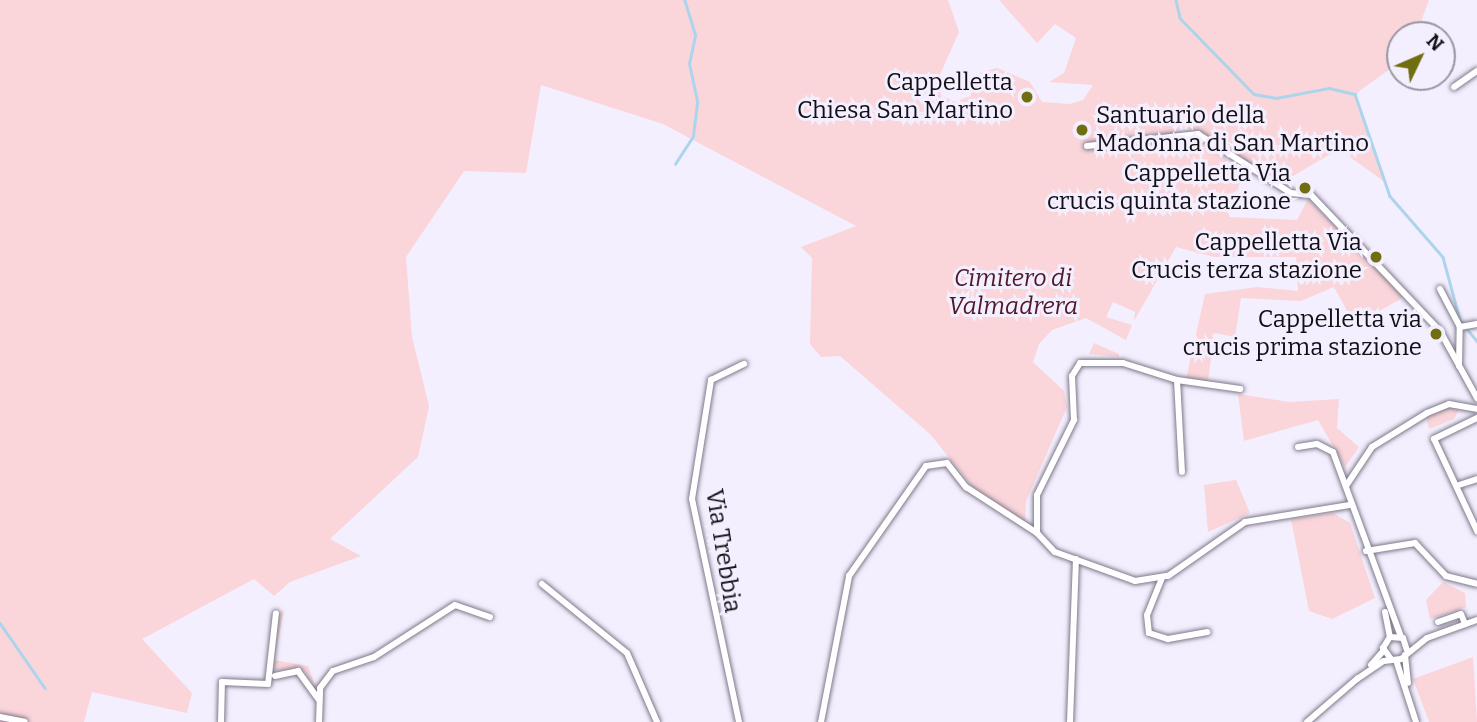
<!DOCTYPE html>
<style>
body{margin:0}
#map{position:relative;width:1477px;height:722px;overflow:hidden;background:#f4effe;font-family:Bitter,serif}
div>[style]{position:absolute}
.green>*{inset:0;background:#fad5da}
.stream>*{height:2.5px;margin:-1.25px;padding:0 1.25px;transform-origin:1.25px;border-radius:1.25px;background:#acd5ed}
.roads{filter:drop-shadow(0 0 2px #7f798a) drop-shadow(0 0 2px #7f798a)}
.minor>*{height:6px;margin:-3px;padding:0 3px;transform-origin:3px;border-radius:3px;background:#fff}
.dots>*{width:19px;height:19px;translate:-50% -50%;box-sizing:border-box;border:4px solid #f4effe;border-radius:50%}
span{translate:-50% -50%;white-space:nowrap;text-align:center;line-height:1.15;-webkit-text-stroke:6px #f4effe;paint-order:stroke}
.poi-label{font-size:24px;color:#121016}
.right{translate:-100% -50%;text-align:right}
.left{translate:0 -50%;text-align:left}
.park-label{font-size:24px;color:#501827;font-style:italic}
.street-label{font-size:24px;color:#121016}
.north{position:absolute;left:1386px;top:21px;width:70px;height:70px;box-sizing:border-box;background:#f4effe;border:2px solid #9a96a1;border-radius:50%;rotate:46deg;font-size:19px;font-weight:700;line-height:28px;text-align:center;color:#121016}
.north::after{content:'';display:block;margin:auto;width:24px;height:32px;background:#706e10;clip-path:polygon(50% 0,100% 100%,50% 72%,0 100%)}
</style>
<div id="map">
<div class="green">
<i style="clip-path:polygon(0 0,948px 0,959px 32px,938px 79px,941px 95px,955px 102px,970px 96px,981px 72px,997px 68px,1030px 82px,1042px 102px,1070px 104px,1083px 100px,1093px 85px,1049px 82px,1064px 73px,1076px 38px,1055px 24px,1037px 43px,999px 0,1429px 0,1416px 35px,1400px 35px,1400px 62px,1355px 94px,1386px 183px,1339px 149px,1281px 183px,1197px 131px,1183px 127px,1154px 142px,1197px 137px,1243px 173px,1229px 217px,1297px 220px,1308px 199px,1404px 297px,1355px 325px,1334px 287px,1301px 301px,1241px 298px,1235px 337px,1214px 333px,1208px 382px,1186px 379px,1205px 294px,1257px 287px,1298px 291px,1296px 257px,1214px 257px,1176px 247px,1134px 321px,1135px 312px,1113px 302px,1106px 317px,1132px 325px,1126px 340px,1086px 318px,1052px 330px,1039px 344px,1033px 362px,1064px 391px,1067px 407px,1026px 501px,1025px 524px,975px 490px,930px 434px,840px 356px,821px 357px,810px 344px,812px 258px,801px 247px,856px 226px,663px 124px,541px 85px,526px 173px,464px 171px,406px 257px,412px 337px,429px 406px,418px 457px,330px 539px,361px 556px,290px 582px,274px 596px,254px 579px,142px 639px,192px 693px,187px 713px,92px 692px,84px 722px,0 722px)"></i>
<i style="clip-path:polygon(1094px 343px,1119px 354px,1119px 357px,1089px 354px)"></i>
<i style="clip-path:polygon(1238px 394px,1289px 402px,1339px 399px,1337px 428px,1359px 447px,1345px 467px,1318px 420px,1244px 441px)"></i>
<i style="clip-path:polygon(1439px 406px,1461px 406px,1454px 419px,1429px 429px,1426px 417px)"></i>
<i style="clip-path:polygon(1236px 480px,1250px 513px,1208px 532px,1204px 485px)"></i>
<i style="clip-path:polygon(1333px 513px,1350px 523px,1375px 598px,1332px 619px,1309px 611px,1291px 519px)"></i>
<i style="clip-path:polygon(1443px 582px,1465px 593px,1466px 607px,1430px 619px,1426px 600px)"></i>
<i style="clip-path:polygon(284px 610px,274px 660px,308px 666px,317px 691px,304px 670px,274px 670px,274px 660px,279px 613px)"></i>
<i style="clip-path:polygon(1473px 657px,1477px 722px,1429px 722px,1413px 679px)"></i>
</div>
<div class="stream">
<i style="left:1176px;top:0;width:18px;rotate:77deg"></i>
<i style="left:1180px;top:18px;width:106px;rotate:45.8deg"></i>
<i style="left:1254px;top:94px;width:22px;rotate:10deg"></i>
<i style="left:1276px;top:98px;width:54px;rotate:-10.7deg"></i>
<i style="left:1329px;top:88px;width:27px;rotate:13deg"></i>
<i style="left:1355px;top:94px;width:108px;rotate:71.1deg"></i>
<i style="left:1390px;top:196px;width:81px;rotate:49deg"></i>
<i style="left:1443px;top:257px;width:65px;rotate:74.9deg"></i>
<i style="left:1460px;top:320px;width:27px;rotate:51deg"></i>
<i style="left:675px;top:164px;width:33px;rotate:-57deg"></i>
<i style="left:693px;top:136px;width:35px;rotate:-83deg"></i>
<i style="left:697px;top:101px;width:38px;rotate:-102deg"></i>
<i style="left:689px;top:64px;width:30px;rotate:-78deg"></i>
<i style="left:695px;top:35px;width:37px;rotate:-107deg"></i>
<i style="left:0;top:623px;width:79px;rotate:55.3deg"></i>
</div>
<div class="roads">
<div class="minor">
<i style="left:1454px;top:87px;width:28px;rotate:-35deg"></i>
<i style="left:1087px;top:146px;width:112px;rotate:-6.2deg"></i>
<i style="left:1198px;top:134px;width:110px;rotate:32.4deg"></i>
<i style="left:1291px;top:193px;width:20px;rotate:6deg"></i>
<i style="left:1311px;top:195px;width:187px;rotate:46.5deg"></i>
<i style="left:1440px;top:331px;width:77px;rotate:61.1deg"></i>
<i style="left:1440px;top:289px;width:43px;rotate:62.2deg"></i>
<i style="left:1459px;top:366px;width:39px;rotate:-89deg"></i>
<i style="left:1460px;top:327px;width:17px;rotate:-10deg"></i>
<i style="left:1177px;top:380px;width:92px;rotate:86.9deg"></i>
<i style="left:1477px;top:418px;width:48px;rotate:154deg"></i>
<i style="left:1434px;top:439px;width:102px;rotate:64.9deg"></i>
<i style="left:1298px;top:447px;width:19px;rotate:-9deg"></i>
<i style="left:1317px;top:444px;width:18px;rotate:27deg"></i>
<i style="left:1333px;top:452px;width:197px;rotate:69.8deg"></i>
<i style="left:1459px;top:485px;width:19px;rotate:-18deg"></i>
<i style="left:1346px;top:486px;width:47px;rotate:-56.3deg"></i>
<i style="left:1372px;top:447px;width:65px;rotate:-31.7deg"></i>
<i style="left:1427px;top:413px;width:24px;rotate:-22deg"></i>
<i style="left:1449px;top:404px;width:28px;rotate:10deg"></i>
<i style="left:1037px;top:533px;width:38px;rotate:-90deg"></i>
<i style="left:1037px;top:495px;width:84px;rotate:-63.7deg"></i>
<i style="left:1074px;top:420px;width:44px;rotate:-92.6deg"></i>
<i style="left:1072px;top:376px;width:15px;rotate:-58deg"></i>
<i style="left:1080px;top:363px;width:43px"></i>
<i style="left:1123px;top:363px;width:57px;rotate:17.5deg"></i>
<i style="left:1177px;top:380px;width:64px;rotate:8.1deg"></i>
<i style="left:1366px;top:551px;width:50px;rotate:-9.3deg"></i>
<i style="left:1415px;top:543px;width:45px;rotate:46.8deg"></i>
<i style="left:1446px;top:576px;width:32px;rotate:14deg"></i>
<i style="left:1162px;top:578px;width:40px;rotate:112deg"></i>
<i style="left:1147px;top:615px;width:18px;rotate:84deg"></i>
<i style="left:1149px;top:633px;width:20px;rotate:18deg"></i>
<i style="left:1168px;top:639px;width:40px;rotate:-10deg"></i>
<i style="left:542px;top:584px;width:109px;rotate:39.1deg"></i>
<i style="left:627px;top:653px;width:75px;rotate:66.5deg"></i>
<i style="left:1385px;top:612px;width:25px;rotate:79deg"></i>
<i style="left:1438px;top:622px;width:24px;rotate:-19deg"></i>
<i style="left:1461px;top:614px;width:11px;rotate:68deg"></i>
<i style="left:1405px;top:655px;width:28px;rotate:84deg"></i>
<i style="left:1391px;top:659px;width:14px;rotate:-126deg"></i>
<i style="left:1383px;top:648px;width:13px;rotate:-58deg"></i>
<i style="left:1390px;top:637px;width:13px;rotate:4deg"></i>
<i style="left:1403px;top:638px;width:13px;rotate:72deg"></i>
<i style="left:1396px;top:660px;width:65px;rotate:72.1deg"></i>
<i style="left:1371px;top:665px;width:18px;rotate:-49deg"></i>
<i style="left:275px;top:676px;width:24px;rotate:-12deg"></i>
<i style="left:298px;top:671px;width:36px;rotate:54deg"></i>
<i style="left:1357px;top:679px;width:32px;rotate:-34deg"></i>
<i style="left:1384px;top:661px;width:17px;rotate:-7deg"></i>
<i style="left:1401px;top:659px;width:33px;rotate:-39deg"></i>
<i style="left:1427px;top:638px;width:53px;rotate:-19.8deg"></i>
<i style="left:0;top:717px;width:25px;rotate:11deg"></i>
<i style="left:221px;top:722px;width:40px;rotate:-88.6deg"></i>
<i style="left:222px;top:682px;width:46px;rotate:2.5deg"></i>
<i style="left:268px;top:684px;width:71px;rotate:-83.6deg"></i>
<i style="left:319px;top:722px;width:34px;rotate:-88deg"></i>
<i style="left:320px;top:688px;width:21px;rotate:-53deg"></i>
<i style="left:333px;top:671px;width:43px;rotate:-18.9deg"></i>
<i style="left:374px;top:657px;width:96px;rotate:-32.7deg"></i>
<i style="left:455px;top:605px;width:37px;rotate:19deg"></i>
<i style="left:739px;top:722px;width:228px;rotate:-101.9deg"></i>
<i style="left:692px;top:499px;width:121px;rotate:-80.9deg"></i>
<i style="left:711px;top:380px;width:37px;rotate:-26deg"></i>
<i style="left:821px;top:722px;width:149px;rotate:-79.1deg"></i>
<i style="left:849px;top:576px;width:134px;rotate:-55deg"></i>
<i style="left:926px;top:466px;width:21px;rotate:-8deg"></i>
<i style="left:947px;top:463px;width:31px;rotate:52deg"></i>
<i style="left:966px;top:487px;width:85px;rotate:32.9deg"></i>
<i style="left:1037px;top:533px;width:26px;rotate:47deg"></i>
<i style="left:1055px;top:552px;width:85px;rotate:19.9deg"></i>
<i style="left:1135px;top:581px;width:33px;rotate:-9deg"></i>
<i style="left:1168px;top:576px;width:94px;rotate:-35deg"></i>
<i style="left:1245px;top:522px;width:106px;rotate:-9.2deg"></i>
<i style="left:1070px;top:722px;width:163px;rotate:-87.9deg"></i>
<i style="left:1307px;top:722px;width:67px;rotate:-40.8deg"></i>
</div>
</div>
<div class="dots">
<i style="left:1027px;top:97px;background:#706e10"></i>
<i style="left:1082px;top:130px;background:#706e10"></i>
<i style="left:1305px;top:188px;background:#706e10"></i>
<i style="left:1376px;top:257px;background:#706e10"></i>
<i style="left:1436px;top:334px;background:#706e10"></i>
</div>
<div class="poi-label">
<span class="right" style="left:1013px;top:97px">Cappelletta<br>Chiesa San Martino</span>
<span class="left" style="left:1096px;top:130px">Santuario della<br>Madonna di San Martino</span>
<span class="right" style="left:1291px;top:188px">Cappelletta Via<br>crucis quinta stazione</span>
<span class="right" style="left:1362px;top:257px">Cappelletta Via<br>Crucis terza stazione</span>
<span class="right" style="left:1422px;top:334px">Cappelletta via<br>crucis prima stazione</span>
</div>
<div class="park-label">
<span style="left:1013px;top:293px">Cimitero di<br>Valmadrera</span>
</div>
<div class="street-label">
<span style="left:723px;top:551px;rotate:81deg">Via Trebbia</span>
</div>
<div class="north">N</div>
</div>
